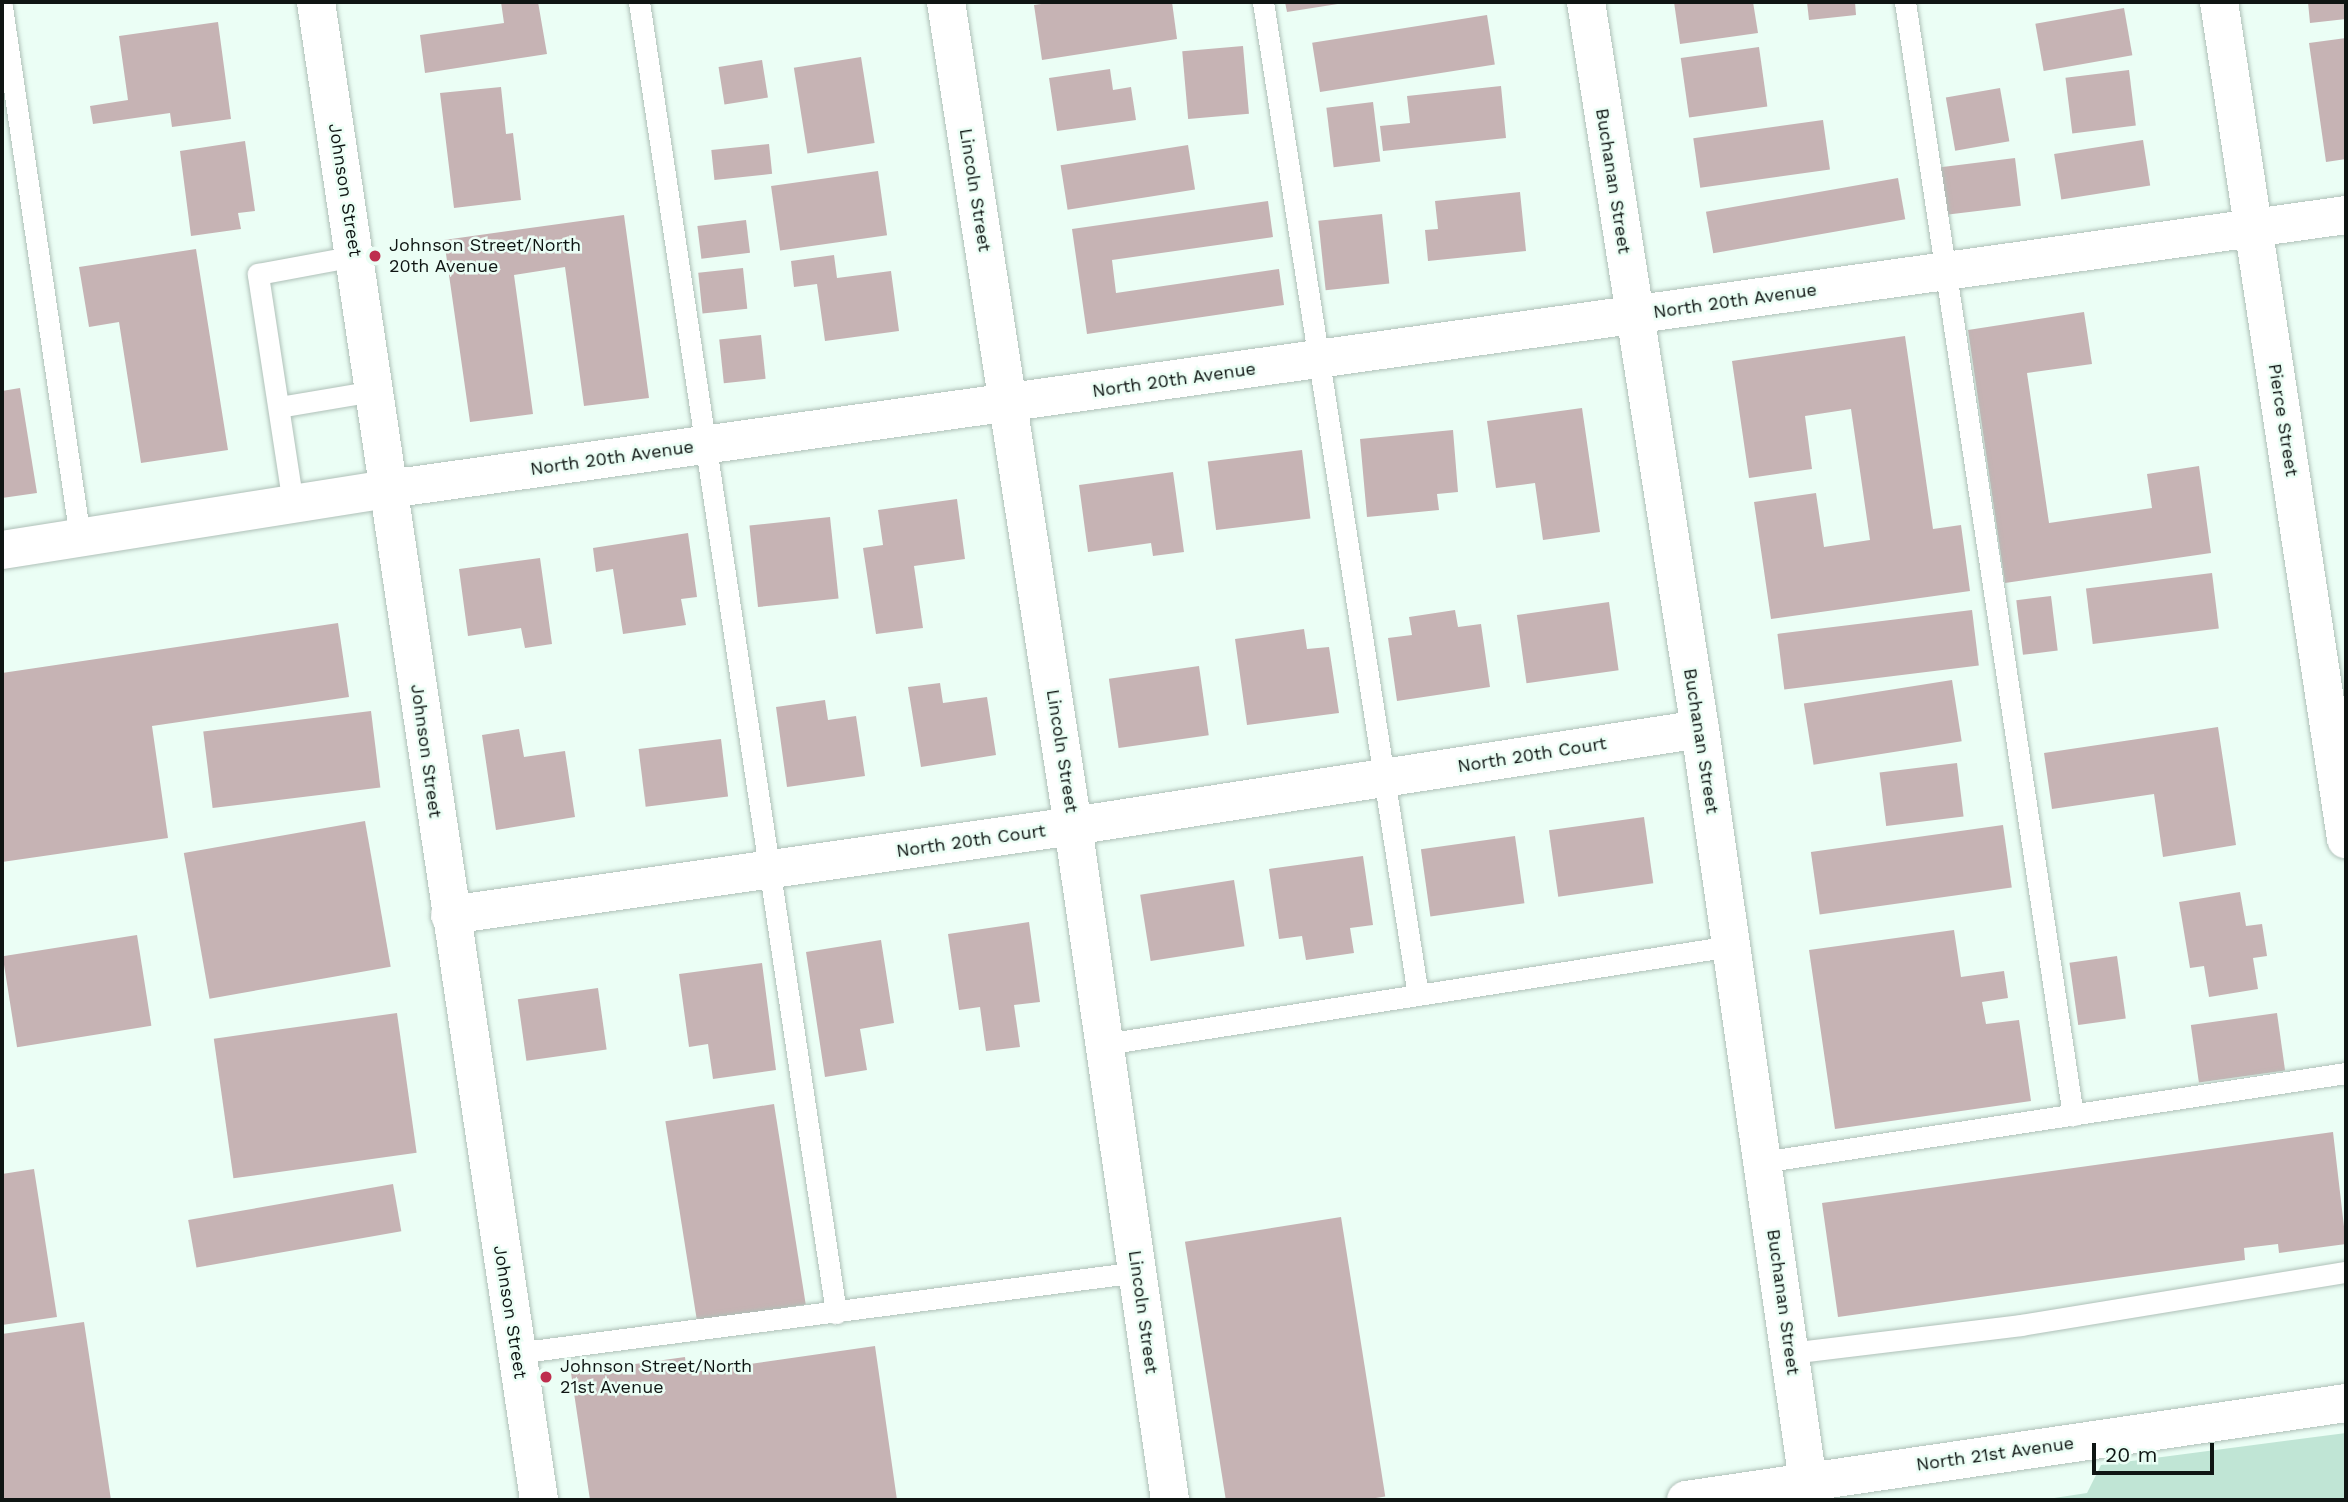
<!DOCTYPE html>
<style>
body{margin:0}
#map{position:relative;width:2348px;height:1502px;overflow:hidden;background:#ebfef5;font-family:"Work Sans",sans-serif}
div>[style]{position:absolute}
.green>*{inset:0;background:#c0e5d5}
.building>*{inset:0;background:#c6b3b4;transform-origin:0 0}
.roads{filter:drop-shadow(0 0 2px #afc0b8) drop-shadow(0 0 2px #afc0b8)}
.lane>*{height:21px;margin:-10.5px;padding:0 10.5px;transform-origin:10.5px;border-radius:10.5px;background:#fff}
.street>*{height:38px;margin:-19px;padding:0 19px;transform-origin:19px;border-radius:19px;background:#fff}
.secondary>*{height:38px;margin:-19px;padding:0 19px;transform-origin:19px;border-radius:19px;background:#fff}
.primary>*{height:38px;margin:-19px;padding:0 19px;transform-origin:19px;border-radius:19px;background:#fff}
.dots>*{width:19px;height:19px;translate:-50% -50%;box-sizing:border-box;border:4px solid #ebfef5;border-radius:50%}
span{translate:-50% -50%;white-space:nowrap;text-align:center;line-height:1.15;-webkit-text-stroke:5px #ebfef5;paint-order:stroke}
.street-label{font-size:18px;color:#0f1513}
.poi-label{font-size:18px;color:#0f1513}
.left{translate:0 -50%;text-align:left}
.frame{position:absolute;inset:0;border:4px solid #0f1513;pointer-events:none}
.scale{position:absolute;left:2092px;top:1443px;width:122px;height:32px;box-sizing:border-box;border:4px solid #0f1513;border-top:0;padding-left:9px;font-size:21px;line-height:24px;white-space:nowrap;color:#0f1513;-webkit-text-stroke:5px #ebfef5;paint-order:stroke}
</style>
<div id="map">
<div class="green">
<i style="clip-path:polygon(2346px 1433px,2346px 1500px,2041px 1500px,2087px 1493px,2101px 1465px)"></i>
</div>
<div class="building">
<i style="clip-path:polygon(501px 2px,538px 2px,547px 54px,425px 73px,420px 35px,504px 23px)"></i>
<i style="clip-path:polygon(1056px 2px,1172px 2px,1177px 39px,1042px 60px,1034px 5px)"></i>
<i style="clip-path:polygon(1285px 2px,1344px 2px,1344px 3px,1287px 12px)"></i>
<i style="clip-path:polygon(1674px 2px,1753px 2px,1758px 33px,1680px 44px)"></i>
<i style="clip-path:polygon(1807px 2px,1855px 2px,1856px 15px,1809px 20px)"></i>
<i style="clip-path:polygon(2308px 2px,2346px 2px,2346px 19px,2310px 23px)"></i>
<i style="left:2124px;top:8px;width:48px;height:90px;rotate:80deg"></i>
<i style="left:1487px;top:15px;width:50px;height:177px;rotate:81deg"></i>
<i style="clip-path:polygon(218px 22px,231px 119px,172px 127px,170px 113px,93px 124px,90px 106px,128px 100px,119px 36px)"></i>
<i style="clip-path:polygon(2346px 38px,2346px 159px,2326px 162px,2309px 43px)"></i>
<i style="left:1243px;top:46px;width:68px;height:61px;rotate:85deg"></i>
<i style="left:1759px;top:47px;width:60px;height:79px;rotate:82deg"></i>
<i style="left:861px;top:57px;width:87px;height:68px;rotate:81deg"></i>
<i style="left:762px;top:60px;width:38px;height:44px;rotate:81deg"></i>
<i style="clip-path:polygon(1110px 69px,1113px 90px,1131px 87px,1136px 120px,1057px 131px,1049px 78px)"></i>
<i style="left:2129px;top:70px;width:56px;height:64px;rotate:83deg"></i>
<i style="clip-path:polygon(1501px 86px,1506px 138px,1383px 151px,1380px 126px,1410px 123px,1407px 96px)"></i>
<i style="clip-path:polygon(501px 87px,506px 134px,513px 133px,521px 200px,454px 208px,440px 93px)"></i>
<i style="left:2000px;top:88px;width:54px;height:55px;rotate:80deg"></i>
<i style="left:1373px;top:102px;width:60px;height:47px;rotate:83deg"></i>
<i style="left:1823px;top:120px;width:50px;height:131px;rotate:82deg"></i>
<i style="left:2143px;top:140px;width:46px;height:90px;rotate:81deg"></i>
<i style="clip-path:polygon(245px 141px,255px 211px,238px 213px,241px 229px,191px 236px,180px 151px)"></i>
<i style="left:769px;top:144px;width:30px;height:58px;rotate:84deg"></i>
<i style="left:1188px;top:145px;width:45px;height:129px;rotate:81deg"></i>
<i style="left:2015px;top:158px;width:48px;height:75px;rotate:83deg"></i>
<i style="left:878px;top:171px;width:65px;height:108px;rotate:82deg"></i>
<i style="left:1898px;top:178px;width:42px;height:195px;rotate:80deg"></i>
<i style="clip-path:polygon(1520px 192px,1526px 251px,1428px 261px,1425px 230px,1438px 229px,1435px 201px)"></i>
<i style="clip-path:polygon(1268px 201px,1273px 237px,1112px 260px,1116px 293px,1279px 269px,1284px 305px,1087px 334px,1072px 229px)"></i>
<i style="left:1382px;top:214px;width:70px;height:64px;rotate:84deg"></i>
<i style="clip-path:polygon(624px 215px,649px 398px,584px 406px,565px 267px,514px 275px,533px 414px,470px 422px,444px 240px)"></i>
<i style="left:746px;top:220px;width:33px;height:49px;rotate:83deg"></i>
<i style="clip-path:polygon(196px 249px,228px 450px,141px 463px,119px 322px,89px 327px,79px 267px)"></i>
<i style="clip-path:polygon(834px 255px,837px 278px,891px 271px,899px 331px,825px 341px,817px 284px,794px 287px,791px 261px)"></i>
<i style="left:743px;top:268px;width:41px;height:45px;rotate:84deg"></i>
<i style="clip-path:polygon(2084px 312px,2092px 364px,2027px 373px,2049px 523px,2152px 508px,2147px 474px,2199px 466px,2211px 553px,2005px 583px,1968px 330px)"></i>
<i style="left:761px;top:335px;width:44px;height:42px;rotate:84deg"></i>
<i style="clip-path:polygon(1905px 336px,1933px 529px,1961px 525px,1970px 591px,1771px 619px,1754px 502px,1816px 493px,1824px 547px,1870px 540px,1851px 409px,1805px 416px,1812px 469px,1749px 478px,1732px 361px)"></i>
<i style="clip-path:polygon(20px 388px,37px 493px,2px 498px,2px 391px)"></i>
<i style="clip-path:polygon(1582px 408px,1600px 532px,1543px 540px,1535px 483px,1496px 488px,1487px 421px)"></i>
<i style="clip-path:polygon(1453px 430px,1458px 492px,1437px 494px,1439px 510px,1367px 517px,1360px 439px)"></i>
<i style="left:1302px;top:450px;width:69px;height:95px;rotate:83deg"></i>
<i style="clip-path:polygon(1173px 472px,1184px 552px,1153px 556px,1151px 543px,1088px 552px,1079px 485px)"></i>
<i style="clip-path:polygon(957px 499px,965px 559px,914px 566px,923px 628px,876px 634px,863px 548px,883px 545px,878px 510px)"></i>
<i style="left:830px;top:517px;width:82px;height:81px;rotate:84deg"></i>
<i style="clip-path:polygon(688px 533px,697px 597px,681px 599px,686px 625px,623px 634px,613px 569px,596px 572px,593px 548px)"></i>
<i style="clip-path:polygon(540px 558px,552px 644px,525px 648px,521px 628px,468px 636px,459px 569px)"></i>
<i style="left:2212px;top:573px;width:56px;height:127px;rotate:83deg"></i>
<i style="left:2051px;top:596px;width:55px;height:35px;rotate:83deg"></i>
<i style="left:1609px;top:602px;width:69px;height:93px;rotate:82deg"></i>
<i style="clip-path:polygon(1455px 610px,1458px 627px,1481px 624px,1490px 687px,1397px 701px,1388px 638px,1412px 635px,1409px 617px)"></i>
<i style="left:1972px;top:610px;width:56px;height:196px;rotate:83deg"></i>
<i style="clip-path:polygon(338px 623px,349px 697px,152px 726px,168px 838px,2px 862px,2px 673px)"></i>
<i style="clip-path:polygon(1304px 629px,1307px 649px,1329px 647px,1339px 713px,1247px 725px,1235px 639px)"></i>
<i style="left:1199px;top:666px;width:70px;height:91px;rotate:82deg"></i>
<i style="left:1952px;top:680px;width:62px;height:150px;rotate:81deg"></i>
<i style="clip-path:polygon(940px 683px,943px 703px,987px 697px,996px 755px,921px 767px,908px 687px)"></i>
<i style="clip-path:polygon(825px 700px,828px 720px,856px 716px,865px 776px,787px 787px,776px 707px)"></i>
<i style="left:371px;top:711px;width:77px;height:169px;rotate:83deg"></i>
<i style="clip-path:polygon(2218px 727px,2236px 845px,2163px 857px,2154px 794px,2052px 809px,2044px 753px)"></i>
<i style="clip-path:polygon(519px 729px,524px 757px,565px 751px,575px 817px,496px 830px,482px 735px)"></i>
<i style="left:721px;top:739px;width:58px;height:83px;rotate:83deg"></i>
<i style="left:1957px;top:763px;width:54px;height:78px;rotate:83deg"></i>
<i style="left:1644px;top:817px;width:67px;height:96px;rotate:82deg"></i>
<i style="left:365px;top:821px;width:148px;height:184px;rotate:80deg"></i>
<i style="left:2003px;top:825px;width:63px;height:194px;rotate:82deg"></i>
<i style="left:1515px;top:836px;width:68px;height:95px;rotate:82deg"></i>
<i style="clip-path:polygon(1363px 856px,1373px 925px,1350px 928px,1354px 953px,1306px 960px,1302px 936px,1279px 939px,1269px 869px)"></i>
<i style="left:1234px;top:880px;width:67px;height:95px;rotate:81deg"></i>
<i style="clip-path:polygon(2240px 892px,2246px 926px,2262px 924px,2267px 956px,2253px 958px,2258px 989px,2209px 997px,2204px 966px,2190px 968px,2179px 902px)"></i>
<i style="clip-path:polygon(1029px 922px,1040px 1002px,1014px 1005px,1020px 1047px,986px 1051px,980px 1007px,959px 1010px,948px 934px)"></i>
<i style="clip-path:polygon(1954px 930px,1961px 977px,2004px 971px,2008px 998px,1982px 1002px,1986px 1024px,2019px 1020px,2031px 1101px,1835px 1129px,1809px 950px)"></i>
<i style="left:137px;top:935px;width:92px;height:136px;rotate:81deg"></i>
<i style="clip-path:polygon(881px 940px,894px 1023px,860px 1029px,867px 1070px,825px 1077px,806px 952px)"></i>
<i style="left:2117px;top:956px;width:63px;height:48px;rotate:82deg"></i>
<i style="clip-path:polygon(762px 963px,776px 1070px,713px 1079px,708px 1044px,689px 1047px,679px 974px)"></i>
<i style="left:598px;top:988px;width:62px;height:81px;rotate:82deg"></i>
<i style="left:397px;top:1013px;width:141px;height:185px;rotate:82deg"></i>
<i style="left:2277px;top:1013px;width:58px;height:87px;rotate:82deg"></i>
<i style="left:774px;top:1104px;width:203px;height:110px;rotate:81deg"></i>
<i style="clip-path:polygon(2333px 1132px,2346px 1244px,2279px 1253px,2278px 1244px,2244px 1248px,2245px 1260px,1838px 1317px,1822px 1203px)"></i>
<i style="clip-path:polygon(34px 1169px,57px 1317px,2px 1325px,2px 1174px)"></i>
<i style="left:393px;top:1184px;width:48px;height:208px;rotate:80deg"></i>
<i style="left:1341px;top:1217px;width:283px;height:158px;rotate:81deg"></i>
<i style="clip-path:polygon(84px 1322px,111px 1500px,2px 1500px,2px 1334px)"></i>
<i style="clip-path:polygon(875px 1346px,897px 1500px,590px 1500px,571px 1373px,685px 1357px,687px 1373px)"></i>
</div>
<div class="roads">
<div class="lane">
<i style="left:639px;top:2px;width:1326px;rotate:81.45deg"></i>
<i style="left:1263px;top:2px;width:1005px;rotate:81.13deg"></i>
<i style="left:1905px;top:2px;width:1126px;rotate:81.42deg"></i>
<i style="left:2px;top:7px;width:537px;rotate:81.64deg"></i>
<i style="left:279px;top:407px;width:96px;rotate:-9.6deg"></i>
<i style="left:293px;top:504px;width:233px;rotate:-98.7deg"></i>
<i style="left:258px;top:274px;width:99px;rotate:-10.5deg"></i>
<i style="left:1105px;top:1044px;width:634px;rotate:-8.9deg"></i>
<i style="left:1762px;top:1162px;width:591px;rotate:-8.67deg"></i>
<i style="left:516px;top:1353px;width:627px;rotate:-7.42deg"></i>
<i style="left:1790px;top:1353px;width:233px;rotate:-6.9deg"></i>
<i style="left:2021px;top:1325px;width:329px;rotate:-9.3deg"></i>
</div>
<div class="street">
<i style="left:946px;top:2px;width:834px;rotate:81.24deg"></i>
<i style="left:1073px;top:826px;width:681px;rotate:81.81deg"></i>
<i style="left:1586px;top:2px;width:736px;rotate:81.09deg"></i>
<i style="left:1700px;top:729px;width:761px;rotate:81.84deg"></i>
<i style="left:2219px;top:2px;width:847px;rotate:81.37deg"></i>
<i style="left:2px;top:550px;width:392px;rotate:-9deg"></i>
<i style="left:389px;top:489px;width:1976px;rotate:-7.97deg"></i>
<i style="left:450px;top:915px;width:629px;rotate:-8.13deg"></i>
<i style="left:1073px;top:826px;width:634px;rotate:-8.79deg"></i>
</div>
<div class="secondary">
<i style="left:316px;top:2px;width:1515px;rotate:81.53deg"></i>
</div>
<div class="primary">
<i style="left:1686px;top:1500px;width:667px;rotate:-8.36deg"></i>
</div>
</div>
<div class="dots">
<i style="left:375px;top:256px;background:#be2e4e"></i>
<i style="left:546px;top:1377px;background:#be2e4e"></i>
</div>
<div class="street-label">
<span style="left:1613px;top:181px;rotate:81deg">Buchanan Street</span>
<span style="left:345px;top:190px;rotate:81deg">Johnson Street</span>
<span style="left:975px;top:190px;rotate:81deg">Lincoln Street</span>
<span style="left:1735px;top:301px;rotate:-8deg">North 20th Avenue</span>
<span style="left:1174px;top:380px;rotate:-8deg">North 20th Avenue</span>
<span style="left:2283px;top:420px;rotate:81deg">Pierce Street</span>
<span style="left:612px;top:458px;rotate:-8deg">North 20th Avenue</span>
<span style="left:1701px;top:741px;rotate:81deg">Buchanan Street</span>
<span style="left:426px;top:751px;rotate:82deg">Johnson Street</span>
<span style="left:1062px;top:751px;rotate:81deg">Lincoln Street</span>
<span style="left:1532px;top:755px;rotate:-9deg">North 20th Court</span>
<span style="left:971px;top:841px;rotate:-8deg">North 20th Court</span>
<span style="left:1783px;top:1302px;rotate:82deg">Buchanan Street</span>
<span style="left:510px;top:1312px;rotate:81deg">Johnson Street</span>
<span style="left:1143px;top:1312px;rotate:82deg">Lincoln Street</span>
<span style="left:1995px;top:1454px;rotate:-8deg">North 21st Avenue</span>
</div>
<div class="poi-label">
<span class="left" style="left:389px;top:256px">Johnson Street/North<br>20th Avenue</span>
<span class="left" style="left:560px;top:1377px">Johnson Street/North<br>21st Avenue</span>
</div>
<div class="frame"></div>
<div class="scale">20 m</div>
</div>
